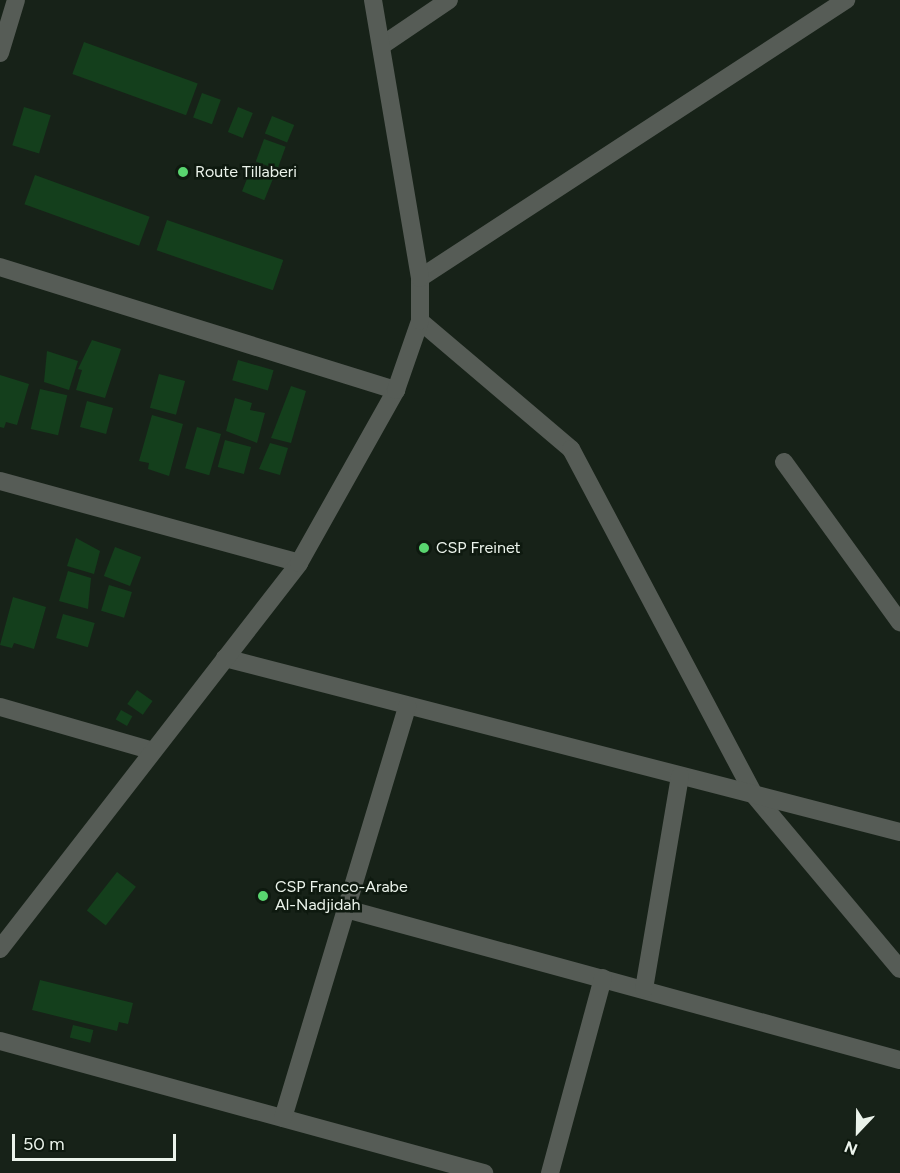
<!DOCTYPE html>
<style>
body{margin:0}
#map{position:relative;width:900px;height:1173px;overflow:hidden;background:#172218;font-family:Figtree,sans-serif}
div>[style]{position:absolute}
.building>*{inset:0;background:#143f1c;transform-origin:0 0}
.street>*{height:18px;margin:-9px;padding:0 9px;transform-origin:9px;border-radius:9px;background:#565c56}
.dots>*{width:16px;height:16px;translate:-50% -50%;box-sizing:border-box;border:3px solid #0e190f;border-radius:50%}
span{translate:-50% -50%;white-space:nowrap;text-align:center;line-height:1.15;-webkit-text-stroke:5px #0e190f;paint-order:stroke}
.poi-label{font-size:16px;color:#ebf3eb}
.left{translate:0 -50%;text-align:left}
.north{position:absolute;left:828px;top:1101px;width:60px;height:60px;-webkit-text-stroke:4px #0e190f;paint-order:stroke;rotate:202deg;font-size:16px;font-weight:700;line-height:24px;text-align:center;color:#ebf3eb}
.north::after{content:'';display:block;margin:auto;width:21px;height:27px;background:#ebf3eb;clip-path:polygon(50% 0,100% 100%,50% 72%,0 100%)}
.scale{position:absolute;left:12px;top:1134px;width:164px;height:27px;box-sizing:border-box;border:3px solid #ebf3eb;border-top:0;padding-left:8px;font-size:18px;line-height:21px;white-space:nowrap;color:#ebf3eb;-webkit-text-stroke:4px #0e190f;paint-order:stroke}
</style>
<div id="map">
<div class="building">
<i style="left:84px;top:42px;width:121px;height:34px;rotate:20deg"></i>
<i style="left:202px;top:93px;width:20px;height:26px;rotate:20deg"></i>
<i style="left:24px;top:107px;width:28px;height:40px;rotate:17deg"></i>
<i style="left:238px;top:107px;width:16px;height:27px;rotate:22deg"></i>
<i style="left:272px;top:116px;width:24px;height:19px;rotate:22deg"></i>
<i style="left:264px;top:139px;width:23px;height:24px;rotate:20deg"></i>
<i style="left:251px;top:169px;width:24px;height:24px;rotate:22deg"></i>
<i style="left:35px;top:175px;width:122px;height:31px;rotate:20deg"></i>
<i style="left:167px;top:220px;width:123px;height:32px;rotate:19deg"></i>
<i style="clip-path:polygon(92px 340px,121px 349px,105px 398px,76px 390px,82px 370px,78px 369px)"></i>
<i style="clip-path:polygon(47px 351px,78px 361px,69px 390px,44px 382px)"></i>
<i style="left:238px;top:360px;width:37px;height:21px;rotate:16deg"></i>
<i style="left:159px;top:374px;width:27px;height:35px;rotate:15deg"></i>
<i style="clip-path:polygon(0 375px,29px 384px,17px 425px,6px 422px,4px 428px,0 427px)"></i>
<i style="clip-path:polygon(291px 386px,306px 391px,291px 443px,271px 438px)"></i>
<i style="left:40px;top:389px;width:28px;height:41px;rotate:13deg"></i>
<i style="clip-path:polygon(235px 398px,252px 403px,250px 410px,265px 413px,257px 443px,226px 431px)"></i>
<i style="left:87px;top:401px;width:27px;height:27px;rotate:15deg"></i>
<i style="clip-path:polygon(152px 415px,183px 424px,169px 476px,148px 469px,149px 463px,139px 461px)"></i>
<i style="left:197px;top:427px;width:25px;height:43px;rotate:16deg"></i>
<i style="left:225px;top:440px;width:27px;height:28px;rotate:15deg"></i>
<i style="clip-path:polygon(270px 443px,288px 448px,280px 475px,259px 469px)"></i>
<i style="clip-path:polygon(76px 538px,100px 551px,94px 574px,67px 566px)"></i>
<i style="left:115px;top:547px;width:28px;height:31px;rotate:21deg"></i>
<i style="clip-path:polygon(68px 571px,91px 578px,88px 609px,59px 601px)"></i>
<i style="left:109px;top:585px;width:24px;height:27px;rotate:17deg"></i>
<i style="clip-path:polygon(13px 597px,46px 607px,34px 649px,14px 643px,12px 648px,0 645px)"></i>
<i style="left:63px;top:614px;width:33px;height:25px;rotate:16deg"></i>
<i style="left:137px;top:690px;width:19px;height:17px;rotate:35deg"></i>
<i style="left:121px;top:710px;width:13px;height:11px;rotate:29deg"></i>
<i style="left:117px;top:872px;width:24px;height:49px;rotate:38deg"></i>
<i style="clip-path:polygon(40px 980px,133px 1003px,128px 1024px,119px 1022px,117px 1031px,32px 1010px)"></i>
<i style="left:73px;top:1025px;width:21px;height:13px;rotate:14deg"></i>
</div>
<div class="street">
<i style="left:381px;top:46px;width:82px;rotate:-34.1deg"></i>
<i style="left:0;top:53px;width:55px;rotate:-73.2deg"></i>
<i style="left:0;top:267px;width:415px;rotate:17.3deg"></i>
<i style="left:420px;top:278px;width:509px;rotate:-33.13deg"></i>
<i style="left:420px;top:321px;width:198px;rotate:40.3deg"></i>
<i style="left:571px;top:449px;width:391px;rotate:62.1deg"></i>
<i style="left:754px;top:795px;width:227px;rotate:50deg"></i>
<i style="left:784px;top:462px;width:198px;rotate:54.1deg"></i>
<i style="left:0;top:481px;width:310px;rotate:15.3deg"></i>
<i style="left:225px;top:658px;width:697px;rotate:14.45deg"></i>
<i style="left:0;top:707px;width:159px;rotate:16deg"></i>
<i style="left:346px;top:909px;width:574px;rotate:15.25deg"></i>
<i style="left:0;top:949px;width:488px;rotate:-52.2deg"></i>
<i style="left:299px;top:563px;width:198px;rotate:-60.7deg"></i>
<i style="left:396px;top:390px;width:73px;rotate:-70.8deg"></i>
<i style="left:420px;top:321px;width:43px;rotate:-90deg"></i>
<i style="left:420px;top:278px;width:282px;rotate:-99.6deg"></i>
<i style="left:644px;top:989px;width:216px;rotate:-80.4deg"></i>
<i style="left:0;top:1041px;width:502px;rotate:15.26deg"></i>
<i style="left:283px;top:1118px;width:430px;rotate:-73.2deg"></i>
<i style="left:550px;top:1173px;width:202px;rotate:-74.8deg"></i>
</div>
<div class="dots">
<i style="left:183px;top:172px;background:#59d56f"></i>
<i style="left:424px;top:548px;background:#59d56f"></i>
<i style="left:263px;top:896px;background:#59d56f"></i>
</div>
<div class="poi-label">
<span class="left" style="left:195px;top:172px">Route Tillaberi</span>
<span class="left" style="left:436px;top:548px">CSP Freinet</span>
<span class="left" style="left:275px;top:896px">CSP Franco-Arabe<br>Al-Nadjidah</span>
</div>
<div class="north">N</div>
<div class="scale">50 m</div>
</div>
